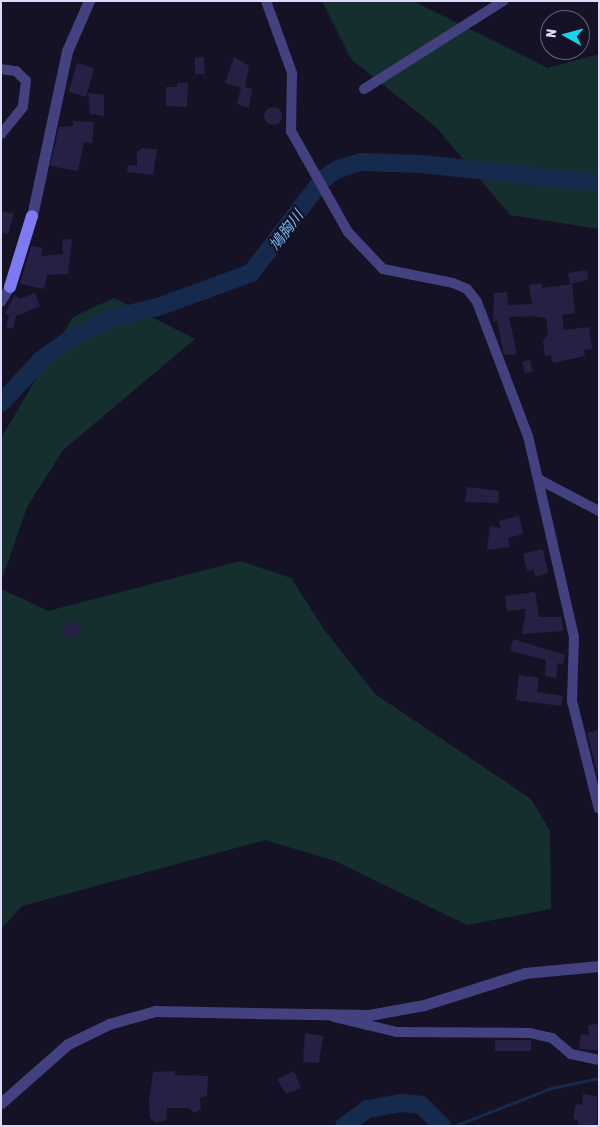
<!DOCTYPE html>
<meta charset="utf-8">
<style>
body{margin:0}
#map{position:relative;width:600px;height:1127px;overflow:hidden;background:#151226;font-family:"Asap Condensed","Noto Sans JP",sans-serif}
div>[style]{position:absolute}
.green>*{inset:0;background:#152f2e}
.stream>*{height:3px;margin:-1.5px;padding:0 1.5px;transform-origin:1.5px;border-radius:1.5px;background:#152a4c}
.river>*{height:18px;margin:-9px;padding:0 9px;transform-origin:9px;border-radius:9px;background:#152a4c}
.building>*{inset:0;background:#272045;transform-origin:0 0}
.round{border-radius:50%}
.minor>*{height:10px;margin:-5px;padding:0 5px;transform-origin:5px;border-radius:5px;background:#444180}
.tertiary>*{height:11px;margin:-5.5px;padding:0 5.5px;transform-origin:5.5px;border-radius:5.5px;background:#444180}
.secondary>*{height:12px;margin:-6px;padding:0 6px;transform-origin:6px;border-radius:6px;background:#7d7af2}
span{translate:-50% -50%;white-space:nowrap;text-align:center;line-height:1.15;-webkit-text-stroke:4px #151226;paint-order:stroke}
.water-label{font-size:15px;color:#72b6f2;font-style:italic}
.frame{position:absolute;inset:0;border:2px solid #dedafb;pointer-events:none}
.north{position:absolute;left:540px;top:10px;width:50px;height:50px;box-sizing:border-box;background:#151226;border:1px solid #65627b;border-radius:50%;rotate:277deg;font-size:14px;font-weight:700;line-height:20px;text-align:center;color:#dedafb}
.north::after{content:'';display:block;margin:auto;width:18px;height:22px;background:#18d3e9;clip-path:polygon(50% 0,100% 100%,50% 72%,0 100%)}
</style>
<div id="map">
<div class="green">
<i style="clip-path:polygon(322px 1px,413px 1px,548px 68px,599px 54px,599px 229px,510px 215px,436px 127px,351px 59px)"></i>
<i style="clip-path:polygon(114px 298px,195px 339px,63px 450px,27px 507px,1px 582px,1px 438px,73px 317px)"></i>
<i style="clip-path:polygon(240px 561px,291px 578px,323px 628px,375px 694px,531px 799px,550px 831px,551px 909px,467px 925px,335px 861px,265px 840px,22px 906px,1px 929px,1px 589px,48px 611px)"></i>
</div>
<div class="stream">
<i style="left:454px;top:1126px;width:104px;rotate:-21.4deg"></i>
<i style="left:551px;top:1088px;width:49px;rotate:-11.8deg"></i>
</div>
<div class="river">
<i style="left:1px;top:403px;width:59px;rotate:-47.1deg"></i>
<i style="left:41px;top:360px;width:39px;rotate:-36deg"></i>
<i style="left:73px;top:337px;width:43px;rotate:-26deg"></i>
<i style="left:112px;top:318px;width:47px;rotate:-13.4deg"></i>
<i style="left:158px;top:307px;width:99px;rotate:-20.1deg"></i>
<i style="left:251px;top:273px;width:118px;rotate:-52.5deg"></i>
<i style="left:323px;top:179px;width:18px;rotate:-34deg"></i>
<i style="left:338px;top:169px;width:24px;rotate:-17deg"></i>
<i style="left:361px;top:162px;width:60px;rotate:1.9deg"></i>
<i style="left:421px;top:164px;width:179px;rotate:6.1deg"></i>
<i style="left:344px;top:1126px;width:29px;rotate:-36deg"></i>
<i style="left:367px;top:1109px;width:34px;rotate:-10deg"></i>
<i style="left:400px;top:1103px;width:21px;rotate:5deg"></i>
<i style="left:421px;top:1105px;width:30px;rotate:45deg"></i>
</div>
<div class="building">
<i style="clip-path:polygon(204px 57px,205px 74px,195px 74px,195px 58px)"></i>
<i style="clip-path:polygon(234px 57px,249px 66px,245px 87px,252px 89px,249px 108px,237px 104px,241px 88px,225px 83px)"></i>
<i style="left:77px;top:63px;width:18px;height:30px;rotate:16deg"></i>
<i style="clip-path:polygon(177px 83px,188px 83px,187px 107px,166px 106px,166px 87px,177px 87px)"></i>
<i style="clip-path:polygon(88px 93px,104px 95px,104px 116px,90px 114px)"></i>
<i class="round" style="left:264px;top:107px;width:18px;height:18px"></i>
<i style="clip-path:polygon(73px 121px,94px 122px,92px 143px,84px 142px,78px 171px,50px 166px,59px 127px,73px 126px)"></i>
<i style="clip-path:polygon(142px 148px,157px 149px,153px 175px,127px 172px,128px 165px,137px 166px,137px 153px)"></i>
<i style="clip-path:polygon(1px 211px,14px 214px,8px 234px,1px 232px)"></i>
<i style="clip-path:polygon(72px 239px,68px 274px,47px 275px,44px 289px,20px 284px,31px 246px,43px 248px,41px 256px,63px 254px,62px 240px)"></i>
<i style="clip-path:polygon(587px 270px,588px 280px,570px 284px,568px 273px)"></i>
<i style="clip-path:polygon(541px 283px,542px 288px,572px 284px,575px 313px,562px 315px,564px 330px,589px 327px,592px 349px,584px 350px,585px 356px,553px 363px,551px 355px,545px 356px,543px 342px,548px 333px,546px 318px,532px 316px,509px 317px,517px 354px,504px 355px,497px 321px,493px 322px,494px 293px,507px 292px,508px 305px,532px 304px,529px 285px)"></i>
<i style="clip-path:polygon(35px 293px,40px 306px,16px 316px,13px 329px,6px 327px,9px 315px,5px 314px,14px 295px,20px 299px)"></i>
<i style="left:530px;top:360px;width:12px;height:8px;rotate:76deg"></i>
<i style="clip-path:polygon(467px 487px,499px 491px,498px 503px,465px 502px)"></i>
<i style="clip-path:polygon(519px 516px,523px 534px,508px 538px,510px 547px,487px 550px,490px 526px,501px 528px,499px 521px)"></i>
<i style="clip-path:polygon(543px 549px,548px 573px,535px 577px,534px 570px,527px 571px,523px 554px)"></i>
<i style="clip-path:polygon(535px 592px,539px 617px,562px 617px,563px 631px,522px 634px,526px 609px,507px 611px,505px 596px)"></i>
<i class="round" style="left:62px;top:621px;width:18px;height:18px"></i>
<i style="clip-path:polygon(513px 639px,565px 655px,563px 664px,558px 663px,556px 678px,545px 676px,546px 660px,510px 651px)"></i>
<i style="clip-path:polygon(519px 675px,539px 678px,537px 692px,563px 696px,561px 706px,516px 700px)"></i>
<i style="clip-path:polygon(599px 730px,599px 780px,587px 733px)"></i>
<i style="clip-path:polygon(599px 1024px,599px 1050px,579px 1049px,581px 1034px,589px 1035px,588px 1025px)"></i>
<i style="clip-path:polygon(305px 1033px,323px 1036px,319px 1063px,303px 1062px)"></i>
<i style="left:495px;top:1040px;width:36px;height:11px"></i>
<i style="clip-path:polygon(175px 1071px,175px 1075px,208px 1076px,207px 1096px,200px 1098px,201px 1110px,194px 1113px,189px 1108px,167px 1108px,166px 1121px,155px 1122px,150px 1118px,149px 1101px,153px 1072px)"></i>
<i style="clip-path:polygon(294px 1071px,301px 1088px,286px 1094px,277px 1079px)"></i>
<i style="clip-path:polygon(583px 1094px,597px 1096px,597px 1126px,578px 1126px,578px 1120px,573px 1119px,576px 1104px,582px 1105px)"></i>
</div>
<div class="minor">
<i style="left:266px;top:1px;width:77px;rotate:70.1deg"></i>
<i style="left:292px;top:73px;width:58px;rotate:91deg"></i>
<i style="left:291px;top:131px;width:116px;rotate:60.6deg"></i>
<i style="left:348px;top:232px;width:51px;rotate:46.6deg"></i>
<i style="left:383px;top:269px;width:71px;rotate:11.3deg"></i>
<i style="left:453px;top:283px;width:15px;rotate:23deg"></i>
<i style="left:467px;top:289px;width:16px;rotate:52deg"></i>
<i style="left:477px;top:302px;width:143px;rotate:69.2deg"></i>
<i style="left:528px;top:436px;width:206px;rotate:77.1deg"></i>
<i style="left:574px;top:637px;width:64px;rotate:91.8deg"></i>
<i style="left:572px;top:701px;width:111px;rotate:76deg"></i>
<i style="left:1px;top:69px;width:15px;rotate:8deg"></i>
<i style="left:16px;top:71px;width:14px;rotate:45deg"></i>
<i style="left:26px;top:81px;width:26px;rotate:97deg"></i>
<i style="left:23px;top:107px;width:35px;rotate:129deg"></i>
<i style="left:364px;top:89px;width:165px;rotate:-32.3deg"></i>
<i style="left:1px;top:302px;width:17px;rotate:-59deg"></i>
<i style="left:538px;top:479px;width:69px;rotate:27.7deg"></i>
<i style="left:334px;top:1017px;width:65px;rotate:13.4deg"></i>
<i style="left:397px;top:1032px;width:133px;rotate:0.4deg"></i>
<i style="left:530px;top:1033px;width:23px;rotate:13deg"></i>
<i style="left:552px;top:1038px;width:25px;rotate:40deg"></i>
<i style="left:571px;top:1054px;width:29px;rotate:12deg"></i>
</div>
<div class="tertiary">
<i style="left:32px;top:216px;width:169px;rotate:-78deg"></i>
<i style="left:67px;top:51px;width:55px;rotate:-66.3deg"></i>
<i style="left:1px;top:1103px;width:89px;rotate:-41.4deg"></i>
<i style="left:68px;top:1044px;width:46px;rotate:-26deg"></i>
<i style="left:109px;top:1024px;width:48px;rotate:-15.8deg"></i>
<i style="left:155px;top:1011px;width:214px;rotate:1.1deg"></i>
<i style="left:369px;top:1015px;width:56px;rotate:-10.3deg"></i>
<i style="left:424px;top:1005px;width:106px;rotate:-17.6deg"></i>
<i style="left:525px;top:973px;width:74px;rotate:-5.4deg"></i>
</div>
<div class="secondary">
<i style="left:10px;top:287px;width:74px;rotate:-72.8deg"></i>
</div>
<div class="water-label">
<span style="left:286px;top:230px;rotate:-53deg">鳩胸川</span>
</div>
<div class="frame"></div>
<div class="north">N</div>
</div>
